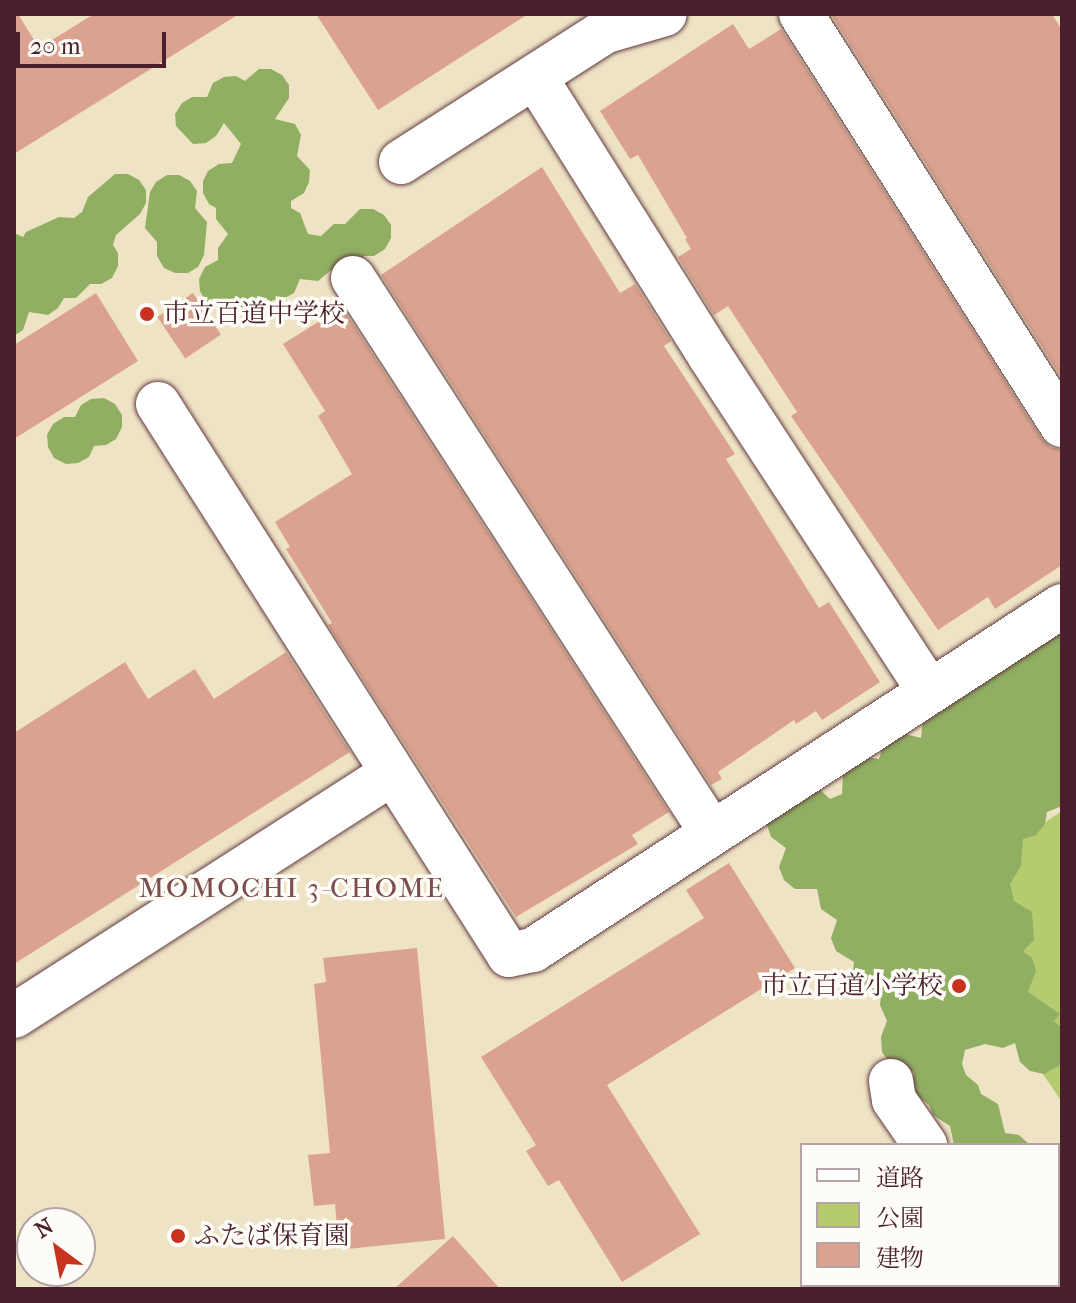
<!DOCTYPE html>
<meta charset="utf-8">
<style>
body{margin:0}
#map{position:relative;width:1076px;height:1303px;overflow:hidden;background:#efe3c5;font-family:"IM FELL French Canon","Noto Serif JP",serif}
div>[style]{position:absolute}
.green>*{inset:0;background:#b5cb6f}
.forest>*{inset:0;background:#90af62}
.building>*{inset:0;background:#dba38f;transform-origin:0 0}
.roads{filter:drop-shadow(0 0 2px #633c42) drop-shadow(0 0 2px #633c42)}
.minor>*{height:44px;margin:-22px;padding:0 22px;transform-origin:22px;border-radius:22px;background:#fff}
.dots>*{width:22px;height:22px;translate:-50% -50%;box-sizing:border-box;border:4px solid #fdfcf7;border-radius:50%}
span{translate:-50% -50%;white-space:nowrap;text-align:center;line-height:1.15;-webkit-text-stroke:7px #fdfcf7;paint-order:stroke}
.poi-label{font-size:26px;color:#4a1f2b}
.left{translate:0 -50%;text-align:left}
.right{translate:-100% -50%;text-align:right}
.neighbourhood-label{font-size:28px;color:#7d4d4e;letter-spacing:2px}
.frame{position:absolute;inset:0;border:16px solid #4a1f2b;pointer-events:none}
.legend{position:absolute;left:800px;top:1143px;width:260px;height:144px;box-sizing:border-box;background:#fdfcf7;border:2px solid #b5a4a5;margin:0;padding:10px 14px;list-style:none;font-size:24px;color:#4a1f2b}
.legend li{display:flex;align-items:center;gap:16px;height:40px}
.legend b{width:40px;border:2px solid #b5a4a5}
.north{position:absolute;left:16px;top:1207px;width:80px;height:80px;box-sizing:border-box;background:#fdfcf7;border:2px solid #b5a4a5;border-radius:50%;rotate:328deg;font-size:22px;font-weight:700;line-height:32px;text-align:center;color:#4a1f2b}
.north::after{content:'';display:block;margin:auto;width:28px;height:36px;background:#c8321e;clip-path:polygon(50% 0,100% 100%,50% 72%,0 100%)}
.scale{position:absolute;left:16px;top:32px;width:150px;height:36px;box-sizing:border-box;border:4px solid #4a1f2b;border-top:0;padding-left:10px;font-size:24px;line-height:28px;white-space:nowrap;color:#4a1f2b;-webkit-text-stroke:6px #fdfcf7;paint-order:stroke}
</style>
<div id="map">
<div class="green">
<i style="clip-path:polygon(1062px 811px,1062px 1102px,925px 902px)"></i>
</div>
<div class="forest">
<i style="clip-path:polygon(259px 69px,271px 69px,282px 75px,289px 85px,289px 98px,275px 119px,295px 124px,301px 135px,297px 156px,310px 170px,309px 182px,304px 193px,291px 201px,291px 208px,300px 213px,308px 234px,321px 236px,334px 224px,345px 224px,360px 209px,373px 209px,384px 215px,391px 225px,391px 238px,385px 249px,374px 256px,364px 256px,359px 265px,336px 272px,331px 270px,318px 281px,300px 279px,294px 293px,283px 299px,273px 300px,260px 312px,248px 312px,235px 304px,217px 307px,206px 302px,200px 291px,199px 279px,205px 267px,218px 260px,218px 248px,228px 234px,216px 219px,216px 208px,209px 204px,203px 193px,203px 181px,208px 171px,219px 164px,232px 163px,241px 144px,224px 123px,216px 136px,206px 143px,193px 144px,176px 126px,175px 114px,182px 103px,192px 97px,207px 97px,213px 83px,224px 77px,236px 76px,245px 81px)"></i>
<i style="clip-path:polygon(115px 174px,128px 174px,139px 180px,146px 190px,146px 203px,140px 214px,116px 235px,113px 245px,118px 253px,118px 266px,112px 278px,101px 284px,90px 284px,76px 298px,64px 298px,58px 308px,48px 315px,29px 312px,23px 330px,14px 336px,14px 233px,23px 237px,26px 232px,59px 217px,74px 218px,82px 212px,88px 197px)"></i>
<i style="clip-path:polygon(167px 175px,179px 175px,190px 181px,197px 191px,195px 208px,207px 222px,204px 255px,198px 267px,188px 273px,175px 273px,164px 268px,157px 256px,157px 242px,145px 228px,150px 192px,156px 182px)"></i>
<i style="clip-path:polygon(104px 398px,115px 404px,122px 415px,122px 427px,116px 439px,106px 445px,94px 446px,89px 457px,78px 463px,66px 464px,54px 458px,48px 447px,47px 435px,53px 424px,64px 417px,75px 417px,81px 405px,91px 399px)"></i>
<i style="clip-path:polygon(1062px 604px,1062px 806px,1047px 812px,1045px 824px,1036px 835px,1023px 839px,1021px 866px,1010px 884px,1014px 901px,1032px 912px,1034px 940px,1023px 951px,1032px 958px,1036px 971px,1028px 992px,1060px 1014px,1054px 1021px,1062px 1028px,1062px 1064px,1044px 1074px,1030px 1071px,1020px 1062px,1015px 1043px,1003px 1048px,985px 1044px,965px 1050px,962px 1064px,966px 1075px,978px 1085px,981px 1094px,998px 1104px,1005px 1133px,1019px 1135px,1030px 1145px,954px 1145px,950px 1126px,933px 1115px,929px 1105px,917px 1095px,912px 1082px,914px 1073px,891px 1064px,882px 1052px,881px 1037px,887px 1021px,880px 1005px,881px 996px,868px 993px,858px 984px,853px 971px,854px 962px,836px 951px,831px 938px,837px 920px,821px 909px,817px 889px,795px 889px,784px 880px,779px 867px,786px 848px,771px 837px,765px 819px,815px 785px,830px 799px,842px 794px,843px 772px,865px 757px,879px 759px,882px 749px,905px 734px,921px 738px,923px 720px)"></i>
<i style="clip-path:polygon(1058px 1160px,1062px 1165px,1062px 1289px,1052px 1289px,1051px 1285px,1058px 1285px)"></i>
</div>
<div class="building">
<i style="clip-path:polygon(14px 14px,18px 14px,39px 48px,94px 14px,239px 14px,14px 154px)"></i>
<i style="clip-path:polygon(316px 14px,528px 14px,378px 110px)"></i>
<i style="clip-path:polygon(831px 14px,1052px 14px,1062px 30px,1062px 378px)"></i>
<i style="clip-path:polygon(733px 24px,749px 49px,781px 29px,1041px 438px,1050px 447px,1062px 450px,1062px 565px,995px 609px,988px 597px,938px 630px,791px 416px,797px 412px,728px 306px,714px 315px,678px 257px,691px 249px,685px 239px,687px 238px,638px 155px,630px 159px,600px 111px)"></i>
<i style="clip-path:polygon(542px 167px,620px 293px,635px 284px,671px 341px,664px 346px,735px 454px,726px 459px,819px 608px,829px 602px,880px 682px,822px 720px,816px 711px,796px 724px,794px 720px,718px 772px,722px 779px,711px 785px,381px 275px)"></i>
<i style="clip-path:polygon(96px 293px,138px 361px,14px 439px,14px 345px)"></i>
<i style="left:193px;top:293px;width:50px;height:43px;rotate:56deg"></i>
<i style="clip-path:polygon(342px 307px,669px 812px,632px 835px,638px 844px,516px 917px,328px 625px,332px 623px,286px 549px,290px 547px,275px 522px,352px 474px,318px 416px,325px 411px,283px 344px)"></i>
<i style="clip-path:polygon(286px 652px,350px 752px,14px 964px,14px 733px,125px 662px,148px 699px,195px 669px,214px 699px)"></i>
<i style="clip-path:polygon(729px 863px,795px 968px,607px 1085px,700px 1234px,622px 1282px,559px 1180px,548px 1186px,526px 1151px,536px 1145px,481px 1057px,704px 918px,686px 890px)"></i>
<i style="clip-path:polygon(417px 948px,445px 1239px,347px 1249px,344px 1225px,337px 1226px,335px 1204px,314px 1206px,308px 1155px,330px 1153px,314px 984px,326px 982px,323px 958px)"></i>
<i style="clip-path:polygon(453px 1236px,500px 1289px,394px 1289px)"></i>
</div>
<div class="roads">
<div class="minor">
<i style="left:801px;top:14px;width:487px;rotate:57.6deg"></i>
<i style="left:535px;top:77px;width:329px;rotate:57.9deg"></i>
<i style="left:710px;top:356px;width:400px;rotate:56.8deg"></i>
<i style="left:401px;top:162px;width:243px;rotate:-32.6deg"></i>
<i style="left:606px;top:31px;width:61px;rotate:-16.1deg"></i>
<i style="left:353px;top:278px;width:661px;rotate:57.1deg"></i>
<i style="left:158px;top:404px;width:653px;rotate:57.5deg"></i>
<i style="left:509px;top:955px;width:25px;rotate:-12deg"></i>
<i style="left:533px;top:950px;width:631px;rotate:-33.04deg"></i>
<i style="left:14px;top:1016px;width:449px;rotate:-32.7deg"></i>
<i style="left:891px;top:1081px;width:19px;rotate:81deg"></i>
<i style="left:894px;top:1100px;width:55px;rotate:55.4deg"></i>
<i style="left:1022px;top:1285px;width:4px;rotate:63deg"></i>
</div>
</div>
<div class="dots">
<i style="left:147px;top:314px;background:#c8321e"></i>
<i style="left:959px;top:986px;background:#c8321e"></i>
<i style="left:178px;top:1236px;background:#c8321e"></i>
</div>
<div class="poi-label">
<span class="left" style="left:163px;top:314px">市立百道中学校</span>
<span class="right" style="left:943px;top:986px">市立百道小学校</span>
<span class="left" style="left:194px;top:1236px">ふたば保育園</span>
</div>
<div class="neighbourhood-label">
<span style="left:292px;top:888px">MOMOCHI 3-CHOME</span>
</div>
<div class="frame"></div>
<ul class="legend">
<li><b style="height:10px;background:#fff"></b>道路</li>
<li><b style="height:22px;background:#b5cb6f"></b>公園</li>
<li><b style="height:22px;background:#dba38f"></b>建物</li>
</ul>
<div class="north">N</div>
<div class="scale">20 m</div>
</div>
